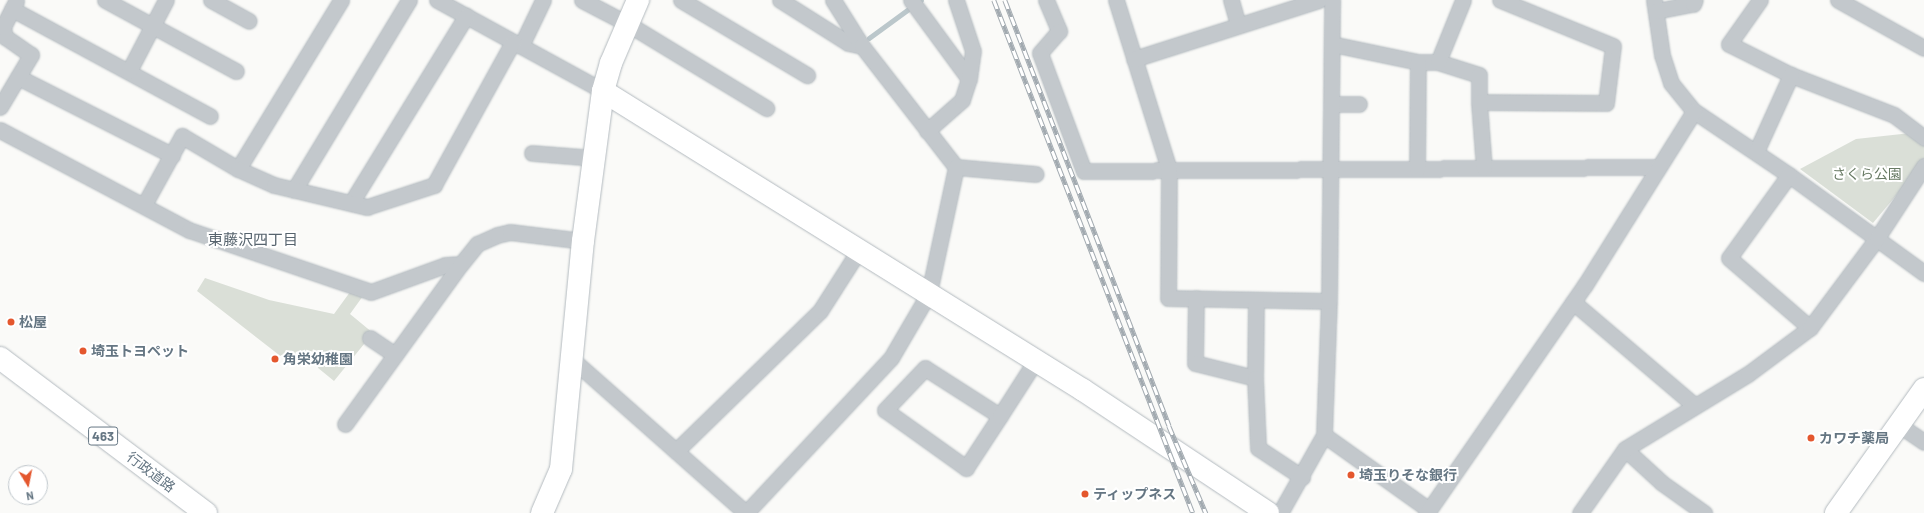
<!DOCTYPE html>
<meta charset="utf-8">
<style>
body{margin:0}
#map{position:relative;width:1924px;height:513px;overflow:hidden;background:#fafaf8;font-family:Barlow,"Noto Sans JP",sans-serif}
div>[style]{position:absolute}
.green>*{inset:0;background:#dadfd7}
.stream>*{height:4.5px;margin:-2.25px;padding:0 2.25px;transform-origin:2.25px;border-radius:2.25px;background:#bbc7cb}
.roads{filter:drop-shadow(0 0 1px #b3babf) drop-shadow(0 0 1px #b3babf)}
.street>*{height:15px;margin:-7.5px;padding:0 7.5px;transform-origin:7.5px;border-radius:7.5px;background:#c3c8cc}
.secondary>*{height:22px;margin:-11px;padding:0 11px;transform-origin:11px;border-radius:11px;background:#fff}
.highway>*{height:22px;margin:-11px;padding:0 11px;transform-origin:11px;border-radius:11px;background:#fff}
.rail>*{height:4.5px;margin-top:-2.25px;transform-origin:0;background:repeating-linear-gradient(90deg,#fff 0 9px,#a2aab0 0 18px);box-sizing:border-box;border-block:1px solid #a2aab0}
.dots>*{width:11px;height:11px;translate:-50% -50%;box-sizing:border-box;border:2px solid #fff;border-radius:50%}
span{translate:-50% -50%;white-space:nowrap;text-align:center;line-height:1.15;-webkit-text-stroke:4px #fff;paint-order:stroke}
.shield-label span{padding:1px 3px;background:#fff;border:1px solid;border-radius:3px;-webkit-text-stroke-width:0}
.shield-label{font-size:13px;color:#657683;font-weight:700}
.park-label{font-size:14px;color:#687a64}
.poi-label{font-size:14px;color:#657683;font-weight:700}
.left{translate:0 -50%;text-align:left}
.street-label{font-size:14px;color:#657683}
.neighbourhood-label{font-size:15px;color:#57646e}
.north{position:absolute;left:8px;top:465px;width:40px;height:40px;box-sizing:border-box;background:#fff;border:1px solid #c1c8cd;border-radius:50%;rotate:170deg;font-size:11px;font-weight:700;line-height:16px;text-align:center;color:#657683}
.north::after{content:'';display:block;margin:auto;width:14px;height:18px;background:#e4572e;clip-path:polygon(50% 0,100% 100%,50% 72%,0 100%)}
</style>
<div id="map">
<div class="green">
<i style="clip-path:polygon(1911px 133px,1924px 140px,1924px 162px,1873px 223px,1800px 169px,1856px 139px)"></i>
<i style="clip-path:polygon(205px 278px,269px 300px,334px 314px,350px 292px,363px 296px,350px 314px,373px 333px,334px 381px,301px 354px,292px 365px,197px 291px)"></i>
</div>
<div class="stream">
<i style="left:869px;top:38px;width:64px;rotate:-36.2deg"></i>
</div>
<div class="roads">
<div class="street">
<i style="left:105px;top:0;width:149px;rotate:28.5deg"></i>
<i style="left:211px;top:0;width:43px;rotate:28.9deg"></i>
<i style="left:437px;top:0;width:189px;rotate:28.7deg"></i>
<i style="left:582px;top:0;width:52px;rotate:27.6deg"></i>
<i style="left:628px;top:24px;width:162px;rotate:31.3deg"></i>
<i style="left:681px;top:0;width:147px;rotate:30.8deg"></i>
<i style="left:780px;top:0;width:80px;rotate:32.3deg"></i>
<i style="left:848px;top:43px;width:14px;rotate:12deg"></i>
<i style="left:833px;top:0;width:54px;rotate:57.8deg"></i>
<i style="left:862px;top:46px;width:153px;rotate:52.2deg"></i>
<i style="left:956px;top:167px;width:80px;rotate:5deg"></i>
<i style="left:911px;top:0;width:98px;rotate:53.7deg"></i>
<i style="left:1046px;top:0;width:34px;rotate:67deg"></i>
<i style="left:1059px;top:31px;width:29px;rotate:131deg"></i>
<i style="left:1040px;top:53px;width:126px;rotate:69.6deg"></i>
<i style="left:1084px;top:171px;width:573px;rotate:-0.4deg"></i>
<i style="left:1116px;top:0;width:177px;rotate:72.6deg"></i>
<i style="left:1169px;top:169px;width:129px;rotate:90.4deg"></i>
<i style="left:1168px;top:298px;width:161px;rotate:1.1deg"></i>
<i style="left:1231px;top:0;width:25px;rotate:74deg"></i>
<i style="left:1654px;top:0;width:56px;rotate:81.7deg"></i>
<i style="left:1662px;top:55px;width:29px;rotate:72deg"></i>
<i style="left:1671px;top:83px;width:36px;rotate:51deg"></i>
<i style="left:1694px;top:111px;width:115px;rotate:34deg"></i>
<i style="left:1789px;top:175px;width:167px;rotate:36deg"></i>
<i style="left:1760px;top:0;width:54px;rotate:125.2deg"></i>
<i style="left:1729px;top:44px;width:69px;rotate:26.6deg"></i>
<i style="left:1791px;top:75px;width:110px;rotate:21.2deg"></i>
<i style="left:1894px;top:115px;width:38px;rotate:37deg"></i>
<i style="left:1838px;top:0;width:98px;rotate:29.2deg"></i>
<i style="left:12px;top:9px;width:225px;rotate:28.4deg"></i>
<i style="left:1656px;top:11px;width:38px;rotate:-11deg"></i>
<i style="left:1693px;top:4px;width:4px;rotate:-63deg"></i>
<i style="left:1332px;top:44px;width:88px;rotate:11.8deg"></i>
<i style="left:1418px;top:62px;width:20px"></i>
<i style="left:1438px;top:62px;width:43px;rotate:17.6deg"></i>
<i style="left:1479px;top:75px;width:27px;rotate:90deg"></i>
<i style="left:1479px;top:102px;width:127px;rotate:0.5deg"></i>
<i style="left:1606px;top:103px;width:57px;rotate:-83deg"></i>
<i style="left:1613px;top:46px;width:122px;rotate:-157.8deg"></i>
<i style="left:521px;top:46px;width:51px;rotate:-64.4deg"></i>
<i style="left:1134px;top:59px;width:194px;rotate:-17.7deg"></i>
<i style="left:1438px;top:62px;width:67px;rotate:-68deg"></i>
<i style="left:129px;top:71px;width:80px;rotate:-62.5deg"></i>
<i style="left:18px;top:77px;width:173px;rotate:26.9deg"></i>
<i style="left:1479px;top:102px;width:66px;rotate:85.7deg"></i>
<i style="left:1331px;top:104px;width:28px"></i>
<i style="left:0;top:107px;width:61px;rotate:-59.2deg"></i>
<i style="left:31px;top:55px;width:32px;rotate:-145deg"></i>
<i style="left:5px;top:37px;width:10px;rotate:-101deg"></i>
<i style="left:3px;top:27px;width:29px;rotate:-63deg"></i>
<i style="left:0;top:130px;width:214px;rotate:27.9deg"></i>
<i style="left:189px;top:230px;width:192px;rotate:18.8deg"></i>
<i style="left:371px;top:292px;width:79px;rotate:-20deg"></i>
<i style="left:445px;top:265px;width:16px;rotate:-4deg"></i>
<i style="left:461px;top:264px;width:26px;rotate:-51deg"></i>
<i style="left:477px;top:244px;width:22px;rotate:-24deg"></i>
<i style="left:497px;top:235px;width:13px;rotate:-13deg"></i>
<i style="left:510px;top:232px;width:74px;rotate:7deg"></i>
<i style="left:927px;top:131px;width:47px;rotate:-41.5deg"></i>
<i style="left:962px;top:100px;width:22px;rotate:-72deg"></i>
<i style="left:969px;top:79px;width:28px;rotate:-82deg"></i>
<i style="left:973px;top:51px;width:54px;rotate:-108.4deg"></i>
<i style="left:1756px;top:152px;width:85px;rotate:-65.6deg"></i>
<i style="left:532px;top:153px;width:62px;rotate:4.6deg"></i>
<i style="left:238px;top:169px;width:198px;rotate:-58.6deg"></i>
<i style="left:1417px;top:169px;width:107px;rotate:-89.5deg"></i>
<i style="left:1789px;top:175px;width:102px;rotate:125.9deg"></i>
<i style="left:1729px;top:258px;width:107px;rotate:40.8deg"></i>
<i style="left:294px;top:190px;width:222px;rotate:-58.8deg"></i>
<i style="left:351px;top:203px;width:220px;rotate:-58.4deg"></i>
<i style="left:144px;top:205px;width:79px;rotate:-61.2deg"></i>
<i style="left:182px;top:136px;width:65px;rotate:30.5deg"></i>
<i style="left:238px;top:169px;width:39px;rotate:24deg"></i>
<i style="left:274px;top:185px;width:96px;rotate:13.3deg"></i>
<i style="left:367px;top:207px;width:71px;rotate:-18.2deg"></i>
<i style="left:434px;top:185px;width:163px;rotate:-61.1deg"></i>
<i style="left:1196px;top:298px;width:65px;rotate:90.9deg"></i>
<i style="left:1195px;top:363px;width:62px;rotate:14deg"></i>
<i style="left:1256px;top:300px;width:78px;rotate:90.7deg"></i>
<i style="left:1255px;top:378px;width:70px;rotate:87.5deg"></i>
<i style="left:1258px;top:448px;width:53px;rotate:33.4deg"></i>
<i style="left:1573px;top:302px;width:160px;rotate:40.4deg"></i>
<i style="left:370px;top:338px;width:30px;rotate:34deg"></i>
<i style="left:573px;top:360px;width:231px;rotate:41.5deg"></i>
<i style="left:1000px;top:416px;width:89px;rotate:-147.4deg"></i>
<i style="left:925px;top:368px;width:58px;rotate:133.6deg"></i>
<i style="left:885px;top:410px;width:100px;rotate:35.6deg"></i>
<i style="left:966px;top:468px;width:62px;rotate:-56.8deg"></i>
<i style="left:1000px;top:416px;width:67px;rotate:-57.3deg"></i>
<i style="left:345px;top:424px;width:198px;rotate:-54.1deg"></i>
<i style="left:1899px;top:425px;width:30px;rotate:34deg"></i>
<i style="left:1324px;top:435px;width:129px;rotate:35.5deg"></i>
<i style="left:1429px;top:510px;width:4px;rotate:135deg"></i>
<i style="left:1625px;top:449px;width:50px;rotate:42.6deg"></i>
<i style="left:1662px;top:483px;width:52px;rotate:35.5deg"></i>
<i style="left:676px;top:451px;width:201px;rotate:-44.2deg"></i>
<i style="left:820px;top:311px;width:72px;rotate:-57.4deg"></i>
<i style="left:1429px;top:510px;width:274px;rotate:-55.3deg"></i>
<i style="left:1585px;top:285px;width:205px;rotate:-57.9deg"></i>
<i style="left:746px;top:513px;width:212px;rotate:-46.9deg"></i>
<i style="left:891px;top:358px;width:75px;rotate:-59.7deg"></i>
<i style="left:929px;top:293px;width:129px;rotate:-77.9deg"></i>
<i style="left:1280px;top:513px;width:90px;rotate:-60.6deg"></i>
<i style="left:1324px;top:435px;width:134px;rotate:-87.9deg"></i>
<i style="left:1329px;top:301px;width:301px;rotate:-89.4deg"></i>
<i style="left:1580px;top:513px;width:78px;rotate:-54.9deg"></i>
<i style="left:1625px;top:449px;width:144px;rotate:-31.4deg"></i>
<i style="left:1748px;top:374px;width:77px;rotate:-36.6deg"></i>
<i style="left:1810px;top:328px;width:112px;rotate:-53.3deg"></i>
<i style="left:1877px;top:238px;width:86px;rotate:-56.9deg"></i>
</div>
<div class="secondary">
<i style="left:603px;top:91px;width:566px;rotate:31.92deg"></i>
<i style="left:1083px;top:390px;width:222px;rotate:33.6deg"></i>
<i style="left:542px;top:513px;width:48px;rotate:-66.6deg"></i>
<i style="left:561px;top:469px;width:229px;rotate:-84.5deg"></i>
<i style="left:583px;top:241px;width:151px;rotate:-82.4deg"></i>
<i style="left:603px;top:91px;width:29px;rotate:-74deg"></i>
<i style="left:611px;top:63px;width:69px;rotate:-66.8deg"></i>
<i style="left:1836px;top:513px;width:152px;rotate:-54.6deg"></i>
</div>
<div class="highway">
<i style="left:0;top:358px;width:258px;rotate:37deg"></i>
</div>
</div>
<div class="rail">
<i style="left:994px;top:0;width:550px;rotate:68.8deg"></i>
<i style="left:1005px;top:0;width:456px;rotate:68.9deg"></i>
<i style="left:1169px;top:426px;width:95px;rotate:67deg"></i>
</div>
<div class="dots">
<i style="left:11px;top:322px;background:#e4572e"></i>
<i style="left:83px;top:351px;background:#e4572e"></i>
<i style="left:275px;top:359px;background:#e4572e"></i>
<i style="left:1811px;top:438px;background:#e4572e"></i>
<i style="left:1351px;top:475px;background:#e4572e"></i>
<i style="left:1085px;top:494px;background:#e4572e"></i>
</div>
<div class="shield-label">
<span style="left:103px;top:436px">463</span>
</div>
<div class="park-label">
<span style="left:1867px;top:174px">さくら公園</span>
</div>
<div class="poi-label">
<span class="left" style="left:19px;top:322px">松屋</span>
<span class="left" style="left:91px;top:351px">埼玉トヨペット</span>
<span class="left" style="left:283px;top:359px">角栄幼稚園</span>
<span class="left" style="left:1819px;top:438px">カワチ薬局</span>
<span class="left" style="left:1359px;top:475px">埼玉りそな銀行</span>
<span class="left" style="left:1093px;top:494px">ティップネス</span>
</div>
<div class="street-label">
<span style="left:151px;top:472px;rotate:37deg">行政道路</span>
</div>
<div class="neighbourhood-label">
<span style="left:253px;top:240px">東藤沢四丁目</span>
</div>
<div class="north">N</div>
</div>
